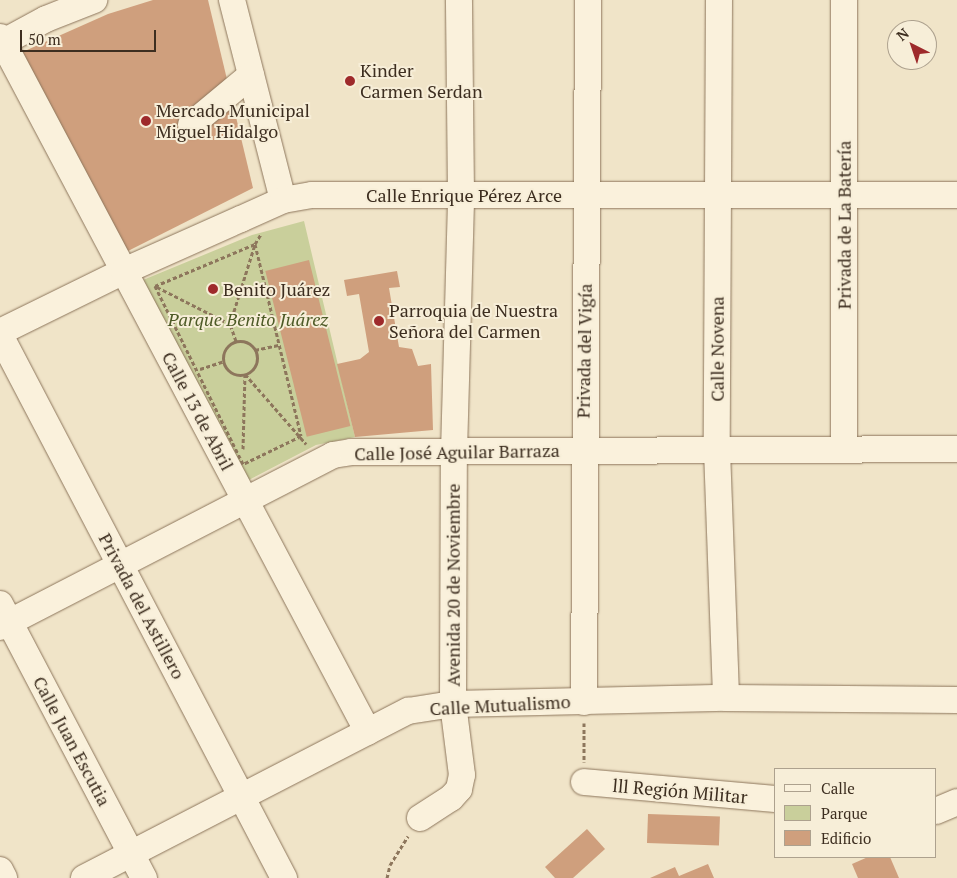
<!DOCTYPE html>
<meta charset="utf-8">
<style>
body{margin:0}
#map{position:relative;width:957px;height:878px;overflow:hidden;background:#f0e4c8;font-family:"PT Serif",serif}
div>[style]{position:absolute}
.green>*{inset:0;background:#c9cf9b}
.building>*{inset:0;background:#cf9f7d;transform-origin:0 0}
.path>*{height:3px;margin-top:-1.5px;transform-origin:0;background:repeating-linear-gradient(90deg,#8d765c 0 4px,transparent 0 6.5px)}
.path>.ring{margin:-1.5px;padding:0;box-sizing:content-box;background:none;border:3px solid #8d765c;border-radius:50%}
.roads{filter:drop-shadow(0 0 1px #8d765c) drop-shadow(0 0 1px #8d765c)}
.minor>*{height:26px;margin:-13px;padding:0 13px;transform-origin:13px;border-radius:13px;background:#faf1dc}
.dots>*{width:14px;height:14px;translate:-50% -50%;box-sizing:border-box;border:2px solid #f7eed8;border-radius:50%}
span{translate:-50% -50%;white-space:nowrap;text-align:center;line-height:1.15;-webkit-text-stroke:4px #f7eed8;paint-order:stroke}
.poi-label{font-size:18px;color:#3d2e20}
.left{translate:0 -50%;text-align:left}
.street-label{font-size:18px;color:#3d2e20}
.park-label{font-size:18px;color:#4d5a26;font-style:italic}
.legend{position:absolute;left:774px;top:768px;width:162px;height:90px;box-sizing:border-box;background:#f7eed8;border:1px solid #ada18e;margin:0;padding:6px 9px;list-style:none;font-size:15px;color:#3d2e20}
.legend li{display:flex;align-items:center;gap:10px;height:25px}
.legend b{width:25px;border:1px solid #ada18e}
.north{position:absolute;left:887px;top:20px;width:50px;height:50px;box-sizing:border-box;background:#f7eed8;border:1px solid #ada18e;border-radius:50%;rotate:319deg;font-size:14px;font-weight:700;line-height:20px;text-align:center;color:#3d2e20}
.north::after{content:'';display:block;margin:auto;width:18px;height:22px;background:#9e2a2b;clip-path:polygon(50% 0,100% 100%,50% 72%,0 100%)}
.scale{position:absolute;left:20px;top:30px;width:136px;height:22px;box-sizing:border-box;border:2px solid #3d2e20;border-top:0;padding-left:6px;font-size:15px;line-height:18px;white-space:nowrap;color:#3d2e20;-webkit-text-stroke:4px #f7eed8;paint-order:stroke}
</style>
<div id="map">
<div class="green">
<i style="clip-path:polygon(304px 221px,355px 437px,316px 445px,245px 482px,143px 280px,252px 235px)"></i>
</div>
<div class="building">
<i style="clip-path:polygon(153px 0,208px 0,253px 188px,126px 252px,18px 54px,108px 14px)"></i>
<i style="left:309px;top:260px;width:171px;height:45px;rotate:76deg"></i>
<i style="clip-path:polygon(397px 271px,400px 287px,389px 288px,399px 347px,412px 349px,418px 366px,431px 364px,433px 430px,355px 437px,337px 364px,360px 359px,369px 352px,359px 294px,347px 296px,344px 280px)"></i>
<i style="left:648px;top:814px;width:72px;height:29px;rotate:2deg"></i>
<i style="clip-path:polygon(587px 829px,605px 849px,573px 878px,555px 878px,545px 867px)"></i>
<i style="clip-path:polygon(868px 857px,890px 857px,899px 878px,858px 878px,852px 864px)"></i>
<i style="clip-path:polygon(708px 864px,714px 878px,650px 878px,675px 867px,679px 876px)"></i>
</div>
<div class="path">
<i style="left:255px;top:244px;width:197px;rotate:76.5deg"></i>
<i style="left:301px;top:436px;width:64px;rotate:154.2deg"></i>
<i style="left:243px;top:464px;width:199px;rotate:-116.3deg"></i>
<i style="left:155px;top:286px;width:108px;rotate:-22.8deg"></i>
<i style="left:157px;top:287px;width:82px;rotate:26.9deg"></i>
<i style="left:236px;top:341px;width:18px;rotate:-109deg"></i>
<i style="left:230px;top:324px;width:84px;rotate:-72.6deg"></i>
<i style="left:255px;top:244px;width:12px;rotate:-59deg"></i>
<i class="ring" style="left:223px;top:341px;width:31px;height:31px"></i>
<i style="left:255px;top:350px;width:24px;rotate:-12deg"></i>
<i style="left:200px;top:369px;width:25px;rotate:-18deg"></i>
<i style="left:243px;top:449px;width:75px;rotate:-88.5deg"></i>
<i style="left:245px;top:374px;width:93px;rotate:48.9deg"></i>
<i style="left:584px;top:723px;width:39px;rotate:90deg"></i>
<i style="left:387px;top:878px;width:13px;rotate:-77deg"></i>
<i style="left:390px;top:865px;width:34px;rotate:-58deg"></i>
</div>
<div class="roads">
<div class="minor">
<i style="left:232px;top:0;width:206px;rotate:75.7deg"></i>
<i style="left:719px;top:0;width:450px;rotate:90.3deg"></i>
<i style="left:717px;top:450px;width:248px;rotate:87.9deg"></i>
<i style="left:844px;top:0;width:449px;rotate:90deg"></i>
<i style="left:0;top:37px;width:786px;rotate:62.1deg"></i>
<i style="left:0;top:44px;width:52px;rotate:-28.5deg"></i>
<i style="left:46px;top:19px;width:52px;rotate:-21.6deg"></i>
<i style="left:191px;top:125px;width:78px;rotate:-39.8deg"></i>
<i style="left:0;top:332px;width:138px;rotate:-26.2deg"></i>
<i style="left:124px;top:271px;width:128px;rotate:-24deg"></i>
<i style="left:241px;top:219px;width:46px;rotate:-24.3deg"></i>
<i style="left:283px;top:200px;width:29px;rotate:-10deg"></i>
<i style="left:312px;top:195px;width:645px"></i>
<i style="left:0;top:335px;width:613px;rotate:62.39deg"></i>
<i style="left:0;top:604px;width:310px;rotate:62.3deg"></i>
<i style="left:0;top:627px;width:375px;rotate:-27.3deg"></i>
<i style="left:333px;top:455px;width:18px;rotate:-9deg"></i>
<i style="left:351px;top:452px;width:606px;rotate:-0.28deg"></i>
<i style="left:584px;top:702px;width:702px;rotate:-89.67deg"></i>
<i style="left:584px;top:782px;width:193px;rotate:5.1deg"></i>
<i style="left:936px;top:811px;width:23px;rotate:-23deg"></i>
<i style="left:420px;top:818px;width:37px;rotate:-33deg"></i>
<i style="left:451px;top:798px;width:12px;rotate:-48deg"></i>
<i style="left:459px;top:789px;width:14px;rotate:-78deg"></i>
<i style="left:462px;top:775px;width:72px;rotate:-97.2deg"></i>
<i style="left:453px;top:704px;width:252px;rotate:-89.8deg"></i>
<i style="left:454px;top:452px;width:257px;rotate:-88.4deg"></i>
<i style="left:461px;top:195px;width:195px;rotate:-90.6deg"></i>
<i style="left:0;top:870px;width:9px;rotate:63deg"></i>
<i style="left:84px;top:878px;width:365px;rotate:-27.3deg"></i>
<i style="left:408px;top:711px;width:46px;rotate:-8.8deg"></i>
<i style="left:453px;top:704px;width:273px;rotate:-1.3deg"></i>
<i style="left:726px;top:698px;width:231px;rotate:0.5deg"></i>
</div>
</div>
<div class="dots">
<i style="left:350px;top:81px;background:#9e2a2b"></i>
<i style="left:146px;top:121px;background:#9e2a2b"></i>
<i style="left:213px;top:289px;background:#9e2a2b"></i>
<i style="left:379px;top:321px;background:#9e2a2b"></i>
</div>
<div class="poi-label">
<span class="left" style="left:360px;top:81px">Kinder<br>Carmen Serdan</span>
<span class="left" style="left:156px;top:121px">Mercado Municipal<br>Miguel Hidalgo</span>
<span class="left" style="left:223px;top:289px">Benito Juárez</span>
<span class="left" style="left:389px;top:321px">Parroquia de Nuestra<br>Señora del Carmen</span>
</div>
<div class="street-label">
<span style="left:464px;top:195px">Calle Enrique Pérez Arce</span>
<span style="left:844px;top:225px;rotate:-90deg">Privada de La Batería</span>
<span style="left:717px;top:349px;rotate:-90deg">Calle Novena</span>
<span style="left:584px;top:351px;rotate:-89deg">Privada del Vigía</span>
<span style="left:198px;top:411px;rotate:62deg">Calle 13 de Abril</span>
<span style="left:457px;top:452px;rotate:-1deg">Calle José Aguilar Barraza</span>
<span style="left:453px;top:585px;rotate:-90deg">Avenida 20 de Noviembre</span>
<span style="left:142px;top:606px;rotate:62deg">Privada del Astillero</span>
<span style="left:500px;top:705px;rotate:-3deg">Calle Mutualismo</span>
<span style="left:72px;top:741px;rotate:62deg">Calle Juan Escutia</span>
<span style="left:680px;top:791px;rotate:5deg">lll Región Militar</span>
</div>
<div class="park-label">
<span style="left:248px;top:319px">Parque Benito Juárez</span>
</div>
<ul class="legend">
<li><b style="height:6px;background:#faf1dc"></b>Calle</li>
<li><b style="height:14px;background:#c9cf9b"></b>Parque</li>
<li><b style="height:14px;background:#cf9f7d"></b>Edificio</li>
</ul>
<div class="north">N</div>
<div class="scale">50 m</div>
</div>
